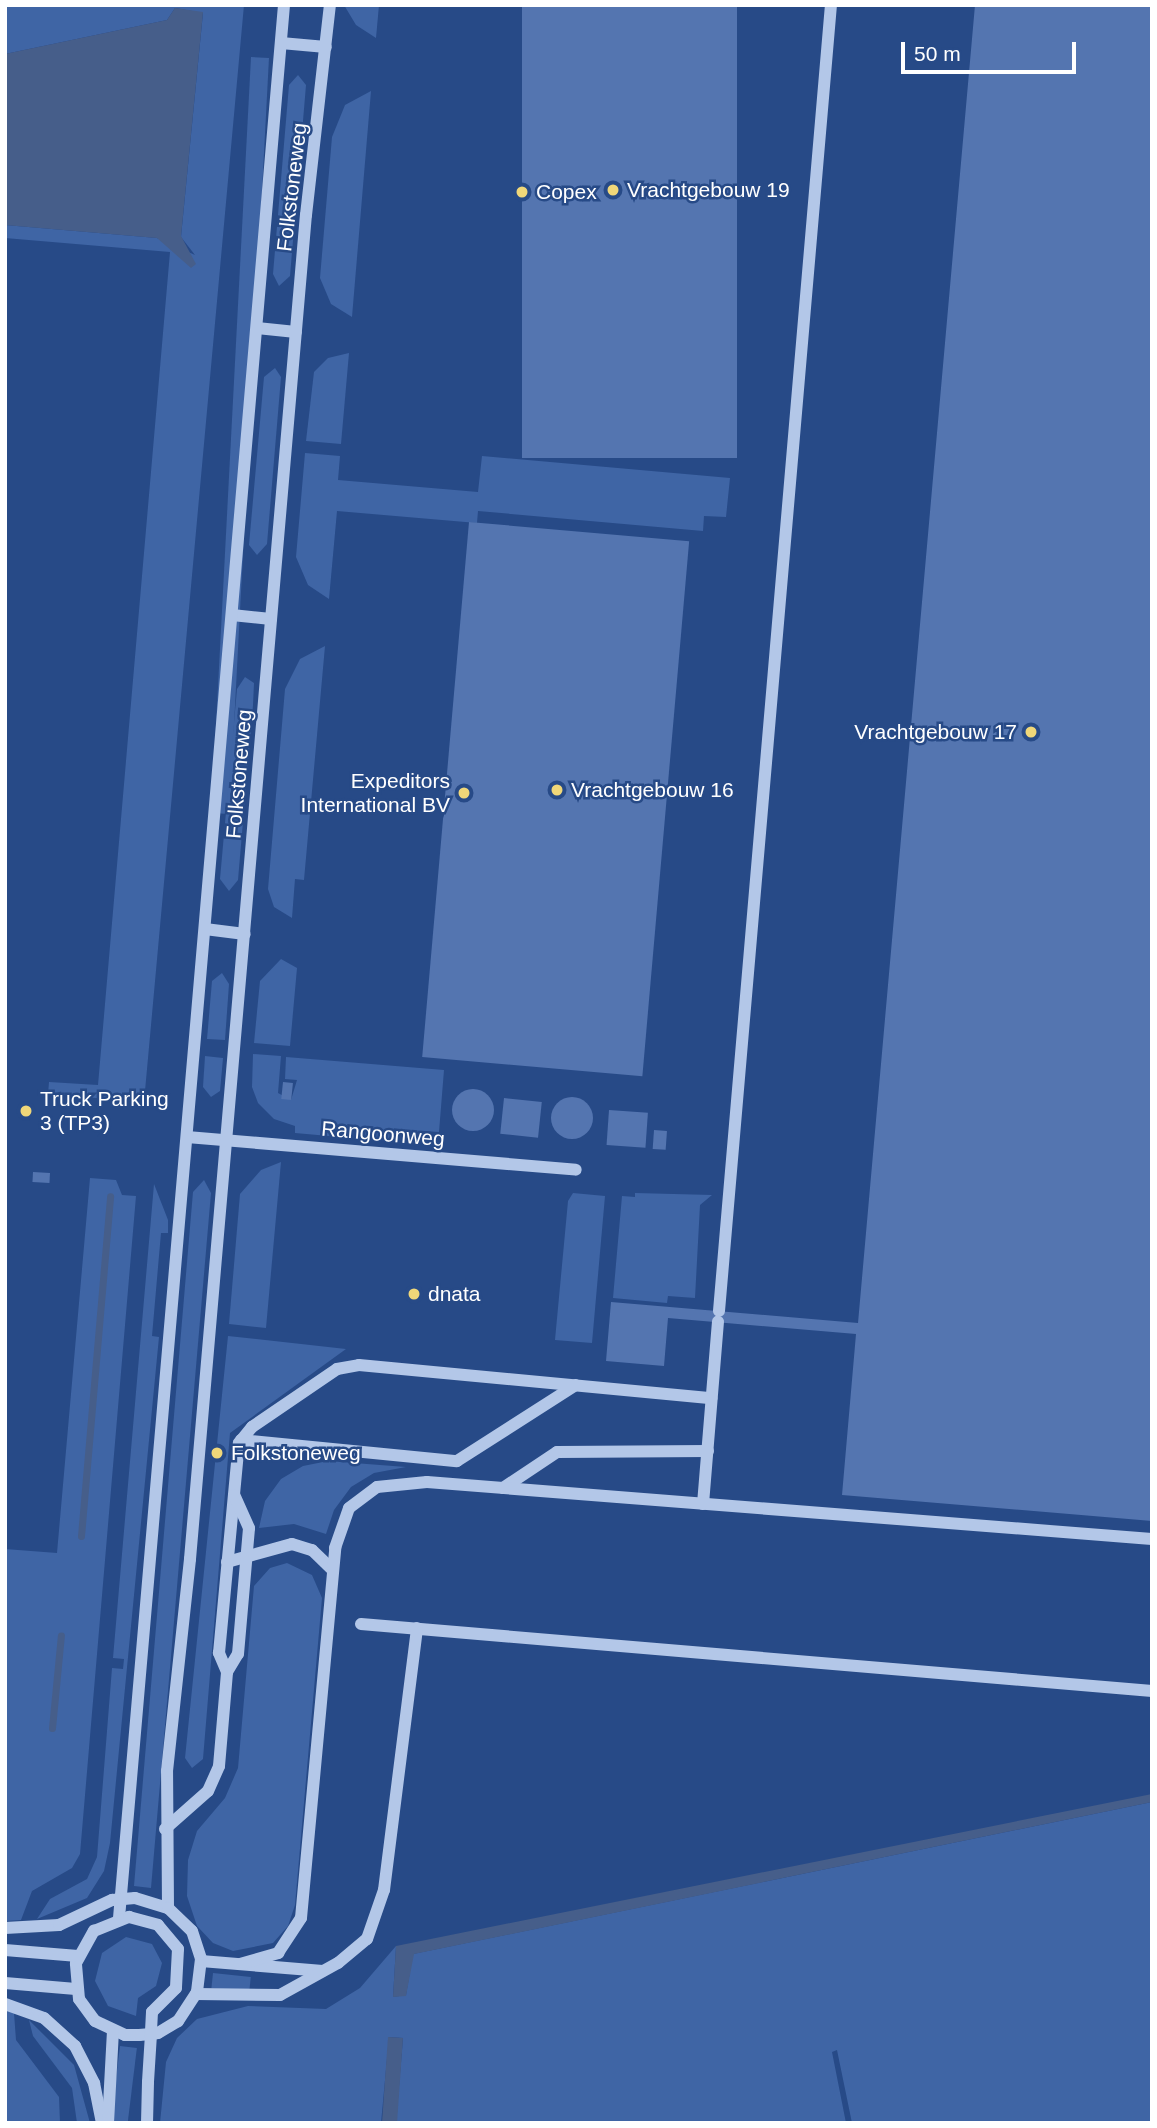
<!DOCTYPE html>
<style>
body{margin:0}
#map{position:relative;width:1157px;height:2128px;overflow:hidden;background:#274a87;font-family:Arial,sans-serif}
div>[style]{position:absolute}
.green>*{inset:0;background:#3f65a5;transform-origin:0 0}
.water>*{inset:0;background:#465e8a;transform-origin:0 0}
.stream>*{height:7px;margin:-3.5px;padding:0 3.5px;transform-origin:3.5px;border-radius:3.5px;background:#465e8a}
.building>*{inset:0;background:#5475b0;transform-origin:0 0}
.round{border-radius:50%}
.minor>*{height:12px;margin:-6px;padding:0 6px;transform-origin:6px;border-radius:6px;background:#b3c7e8}
.dots>*{width:19px;height:19px;translate:-50% -50%;box-sizing:border-box;border:4px solid #274a87;border-radius:50%}
span{translate:-50% -50%;white-space:nowrap;text-align:center;line-height:1.15;-webkit-text-stroke:5px #274a87;paint-order:stroke}
.street-label{font-size:21px;color:#fff}
.poi-label{font-size:21px;color:#fff}
.left{translate:0 -50%;text-align:left}
.right{translate:-100% -50%;text-align:right}
.frame{position:absolute;inset:0;border:7px solid #fff;pointer-events:none}
.scale{position:absolute;left:901px;top:42px;width:175px;height:32px;box-sizing:border-box;border:4px solid #fff;border-top:0;padding-left:9px;font-size:21px;line-height:24px;white-space:nowrap;color:#fff;-webkit-text-stroke:5px #274a87;paint-order:stroke}
</style>
<div id="map">
<div class="green">
<i style="clip-path:polygon(5px 5px,244px 5px,144px 1102px,48px 1094px,49px 1082px,98px 1085px,170px 252px,5px 238px,5px 225px,157px 238px,195px 255px,181px 237px,203px 13px,175px 8px,167px 20px,5px 54px)"></i>
<i style="clip-path:polygon(344px 5px,379px 5px,376px 38px,356px 25px)"></i>
<i style="left:251px;top:57px;width:18px;height:757px;rotate:3deg"></i>
<i style="clip-path:polygon(298px 75px,306px 85px,290px 276px,279px 286px,273px 274px,289px 85px)"></i>
<i style="clip-path:polygon(371px 91px,352px 317px,331px 304px,320px 278px,332px 137px,345px 105px)"></i>
<i style="clip-path:polygon(349px 353px,341px 444px,306px 441px,314px 372px,328px 358px)"></i>
<i style="clip-path:polygon(275px 368px,281px 377px,267px 544px,257px 555px,249px 545px,264px 377px)"></i>
<i style="clip-path:polygon(305px 453px,340px 456px,338px 480px,478px 492px,482px 456px,730px 478px,726px 517px,704px 516px,703px 531px,478px 511px,477px 523px,337px 511px,329px 599px,308px 585px,296px 557px)"></i>
<i style="clip-path:polygon(325px 646px,304px 880px,295px 879px,292px 918px,274px 907px,268px 889px,285px 689px,300px 659px)"></i>
<i style="clip-path:polygon(245px 677px,254px 683px,253px 705px,238px 880px,229px 891px,220px 879px,237px 689px)"></i>
<i style="clip-path:polygon(281px 959px,297px 968px,290px 1046px,254px 1043px,260px 981px)"></i>
<i style="clip-path:polygon(222px 973px,229px 984px,225px 1040px,207px 1039px,212px 981px)"></i>
<i style="clip-path:polygon(253px 1054px,281px 1056px,278px 1093px,291px 1100px,297px 1080px,285px 1079px,286px 1057px,444px 1070px,439px 1132px,423px 1131px,408px 1143px,295px 1133px,295px 1126px,274px 1119px,258px 1103px,252px 1087px)"></i>
<i style="clip-path:polygon(205px 1056px,223px 1058px,220px 1091px,211px 1097px,203px 1087px)"></i>
<i style="clip-path:polygon(281px 1162px,266px 1328px,229px 1324px,240px 1194px,261px 1170px)"></i>
<i style="clip-path:polygon(90px 1178px,116px 1180px,122px 1195px,136px 1196px,80px 1854px,72px 1868px,32px 1891px,21px 1920px,5px 1921px,5px 1549px,57px 1553px)"></i>
<i style="clip-path:polygon(204px 1180px,211px 1193px,151px 1888px,134px 1886px,193px 1192px)"></i>
<i style="clip-path:polygon(154px 1184px,168px 1220px,168px 1233px,161px 1233px,152px 1336px,159px 1337px,110px 1843px,104px 1871px,87px 1898px,37px 1919px,50px 1899px,87px 1879px,97px 1857px,112px 1668px,123px 1669px,124px 1659px,113px 1658px)"></i>
<i style="clip-path:polygon(573px 1193px,605px 1196px,592px 1343px,555px 1340px,568px 1201px)"></i>
<i style="clip-path:polygon(635px 1193px,712px 1195px,700px 1205px,695px 1298px,668px 1296px,667px 1303px,613px 1298px,622px 1196px,635px 1197px)"></i>
<i style="clip-path:polygon(228px 1336px,346px 1349px,230px 1433px,203px 1759px,192px 1768px,185px 1758px)"></i>
<i style="clip-path:polygon(328px 1461px,406px 1467px,374px 1473px,351px 1487px,334px 1510px,326px 1534px,294px 1524px,259px 1528px,265px 1501px,281px 1479px,303px 1466px)"></i>
<i style="clip-path:polygon(287px 1563px,312px 1575px,322px 1598px,295px 1905px,288px 1926px,273px 1943px,233px 1951px,213px 1943px,197px 1926px,187px 1896px,188px 1860px,197px 1831px,225px 1798px,238px 1768px,254px 1586px,270px 1568px)"></i>
<i style="clip-path:polygon(1152px 1802px,1152px 2123px,852px 2123px,837px 2050px,832px 2052px,846px 2123px,396px 2123px,403px 2038px,389px 2037px,381px 2123px,160px 2123px,166px 2062px,177px 2038px,197px 2019px,248px 2006px,326px 2009px,360px 1988px,396px 1946px,393px 1997px,406px 1995px,413px 1954px)"></i>
<i style="clip-path:polygon(126px 1937px,152px 1944px,162px 1963px,156px 1986px,138px 1998px,136px 2016px,108px 2006px,95px 1981px,102px 1953px)"></i>
<i style="left:213px;top:1973px;width:38px;height:15px;rotate:6deg"></i>
<i style="clip-path:polygon(5px 2010px,14px 2013px,16px 2040px,59px 2097px,60px 2123px,5px 2123px)"></i>
<i style="clip-path:polygon(29px 2020px,74px 2065px,90px 2123px,77px 2123px,72px 2088px,33px 2036px)"></i>
<i style="left:120px;top:2046px;width:17px;height:77px;rotate:7deg"></i>
</div>
<div class="water">
<i style="clip-path:polygon(175px 8px,203px 12px,181px 236px,196px 264px,191px 268px,157px 238px,5px 225px,5px 54px,167px 20px)"></i>
<i style="clip-path:polygon(1152px 1794px,1152px 1802px,414px 1954px,406px 1996px,393px 1997px,396px 1946px)"></i>
<i style="left:388px;top:2037px;width:15px;height:86px;rotate:4deg"></i>
</div>
<div class="stream">
<i style="left:81px;top:1536px;width:341px;rotate:-85.1deg"></i>
<i style="left:52px;top:1728px;width:93px;rotate:-84.5deg"></i>
</div>
<div class="building">
<i style="left:522px;top:5px;width:215px;height:453px"></i>
<i style="clip-path:polygon(975px 5px,1152px 5px,1152px 1521px,842px 1495px,856px 1334px,668px 1318px,664px 1366px,606px 1361px,611px 1302px,858px 1323px)"></i>
<i style="left:469px;top:522px;width:221px;height:537px;rotate:5deg"></i>
<i style="left:283px;top:1082px;width:10px;height:17px;rotate:6deg"></i>
<i class="round" style="left:452px;top:1089px;width:42px;height:42px"></i>
<i class="round" style="left:551px;top:1097px;width:42px;height:42px"></i>
<i style="left:504px;top:1098px;width:38px;height:36px;rotate:6deg"></i>
<i style="left:609px;top:1110px;width:39px;height:35px;rotate:4deg"></i>
<i style="left:654px;top:1130px;width:13px;height:19px;rotate:4deg"></i>
<i style="left:33px;top:1172px;width:17px;height:10px;rotate:3deg"></i>
</div>
<div class="minor">
<i style="left:281px;top:43px;width:45px;rotate:5.1deg"></i>
<i style="left:257px;top:328px;width:39px;rotate:6deg"></i>
<i style="left:232px;top:615px;width:39px;rotate:6deg"></i>
<i style="left:205px;top:929px;width:40px;rotate:7.1deg"></i>
<i style="left:187px;top:1137px;width:390px;rotate:4.8deg"></i>
<i style="left:719px;top:1311px;width:1311px;rotate:-85.1deg"></i>
<i style="left:241px;top:1440px;width:217px;rotate:5.6deg"></i>
<i style="left:457px;top:1461px;width:141px;rotate:-32.6deg"></i>
<i style="left:503px;top:1488px;width:65px;rotate:-33.7deg"></i>
<i style="left:557px;top:1452px;width:151px;rotate:-0.4deg"></i>
<i style="left:703px;top:1504px;width:183px;rotate:-85.3deg"></i>
<i style="left:227px;top:1562px;width:67px;rotate:-15.5deg"></i>
<i style="left:292px;top:1544px;width:21px;rotate:17deg"></i>
<i style="left:312px;top:1550px;width:29px;rotate:44deg"></i>
<i style="left:361px;top:1624px;width:794px;rotate:4.84deg"></i>
<i style="left:227px;top:1672px;width:21px;rotate:-113deg"></i>
<i style="left:219px;top:1653px;width:211px;rotate:-84.6deg"></i>
<i style="left:239px;top:1443px;width:21px;rotate:-51deg"></i>
<i style="left:252px;top:1427px;width:103px;rotate:-34.3deg"></i>
<i style="left:337px;top:1369px;width:22px;rotate:-10deg"></i>
<i style="left:359px;top:1365px;width:354px;rotate:5.4deg"></i>
<i style="left:165px;top:1829px;width:57px;rotate:-41.5deg"></i>
<i style="left:208px;top:1791px;width:27px;rotate:-66deg"></i>
<i style="left:219px;top:1766px;width:94px;rotate:-85.1deg"></i>
<i style="left:227px;top:1672px;width:21px;rotate:-59deg"></i>
<i style="left:238px;top:1654px;width:126px;rotate:-85deg"></i>
<i style="left:249px;top:1528px;width:36px;rotate:-114deg"></i>
<i style="left:168px;top:1908px;width:137px;rotate:-90.4deg"></i>
<i style="left:167px;top:1771px;width:213px;rotate:-83.8deg"></i>
<i style="left:190px;top:1559px;width:1349px;rotate:-85.07deg"></i>
<i style="left:306px;top:215px;width:211px;rotate:-83.5deg"></i>
<i style="left:119px;top:1918px;width:1920px;rotate:-85.07deg"></i>
<i style="left:5px;top:1928px;width:54px;rotate:-3.2deg"></i>
<i style="left:59px;top:1925px;width:59px;rotate:-25.3deg"></i>
<i style="left:112px;top:1900px;width:23px;rotate:-5deg"></i>
<i style="left:135px;top:1898px;width:34px;rotate:17deg"></i>
<i style="left:168px;top:1908px;width:33px;rotate:44deg"></i>
<i style="left:192px;top:1931px;width:29px;rotate:72deg"></i>
<i style="left:201px;top:1959px;width:33px;rotate:97deg"></i>
<i style="left:197px;top:1992px;width:35px;rotate:123deg"></i>
<i style="left:178px;top:2021px;width:23px;rotate:149deg"></i>
<i style="left:158px;top:2033px;width:7px;rotate:172deg"></i>
<i style="left:151px;top:2034px;width:12px;rotate:175deg"></i>
<i style="left:139px;top:2035px;width:14px;rotate:180deg"></i>
<i style="left:125px;top:2035px;width:33px;rotate:-155deg"></i>
<i style="left:95px;top:2021px;width:27px;rotate:-126deg"></i>
<i style="left:79px;top:1999px;width:36px;rotate:-95deg"></i>
<i style="left:76px;top:1963px;width:37px;rotate:-61deg"></i>
<i style="left:94px;top:1931px;width:38px;rotate:-22deg"></i>
<i style="left:129px;top:1917px;width:30px;rotate:15deg"></i>
<i style="left:158px;top:1925px;width:31px;rotate:50deg"></i>
<i style="left:178px;top:1949px;width:39px;rotate:93deg"></i>
<i style="left:176px;top:1988px;width:34px;rotate:135deg"></i>
<i style="left:152px;top:2012px;width:22px;rotate:93deg"></i>
<i style="left:151px;top:2034px;width:48px;rotate:93.6deg"></i>
<i style="left:148px;top:2082px;width:41px;rotate:91.4deg"></i>
<i style="left:5px;top:1950px;width:73px;rotate:4.7deg"></i>
<i style="left:201px;top:1961px;width:122px;rotate:4.7deg"></i>
<i style="left:240px;top:1964px;width:40px;rotate:-16deg"></i>
<i style="left:278px;top:1953px;width:42px;rotate:-56.7deg"></i>
<i style="left:301px;top:1918px;width:372px;rotate:-84.7deg"></i>
<i style="left:335px;top:1548px;width:42px;rotate:-70.7deg"></i>
<i style="left:349px;top:1508px;width:35px;rotate:-37deg"></i>
<i style="left:377px;top:1487px;width:50px;rotate:-5.7deg"></i>
<i style="left:427px;top:1482px;width:727px;rotate:4.5deg"></i>
<i style="left:5px;top:1983px;width:71px;rotate:4.8deg"></i>
<i style="left:196px;top:1994px;width:84px;rotate:0.7deg"></i>
<i style="left:280px;top:1995px;width:66px;rotate:-28.9deg"></i>
<i style="left:338px;top:1963px;width:38px;rotate:-40deg"></i>
<i style="left:367px;top:1939px;width:52px;rotate:-70.9deg"></i>
<i style="left:384px;top:1890px;width:264px;rotate:-82.8deg"></i>
<i style="left:5px;top:2004px;width:41px;rotate:19.7deg"></i>
<i style="left:44px;top:2018px;width:42px;rotate:42.1deg"></i>
<i style="left:75px;top:2046px;width:42px;rotate:62.8deg"></i>
<i style="left:94px;top:2083px;width:41px;rotate:78.7deg"></i>
<i style="left:108px;top:2123px;width:92px;rotate:-86.9deg"></i>
</div>
<div class="dots">
<i style="left:613px;top:190px;background:#f0d779"></i>
<i style="left:522px;top:192px;background:#f0d779"></i>
<i style="left:1031px;top:732px;background:#f0d779"></i>
<i style="left:557px;top:790px;background:#f0d779"></i>
<i style="left:464px;top:793px;background:#f0d779"></i>
<i style="left:26px;top:1111px;background:#f0d779"></i>
<i style="left:414px;top:1294px;background:#f0d779"></i>
<i style="left:217px;top:1453px;background:#f0d779"></i>
</div>
<div class="street-label">
<span style="left:292px;top:187px;rotate:-83deg">Folkstoneweg</span>
<span style="left:239px;top:774px;rotate:-85deg">Folkstoneweg</span>
<span style="left:383px;top:1134px;rotate:5deg">Rangoonweg</span>
</div>
<div class="poi-label">
<span class="left" style="left:627px;top:190px">Vrachtgebouw 19</span>
<span class="left" style="left:536px;top:192px">Copex</span>
<span class="right" style="left:1017px;top:732px">Vrachtgebouw 17</span>
<span class="right" style="left:450px;top:793px">Expeditors<br>International BV</span>
<span class="left" style="left:571px;top:790px">Vrachtgebouw 16</span>
<span class="left" style="left:40px;top:1111px">Truck Parking<br>3 (TP3)</span>
<span class="left" style="left:428px;top:1294px">dnata</span>
<span class="left" style="left:231px;top:1453px">Folkstoneweg</span>
</div>
<div class="frame"></div>
<div class="scale">50 m</div>
</div>
